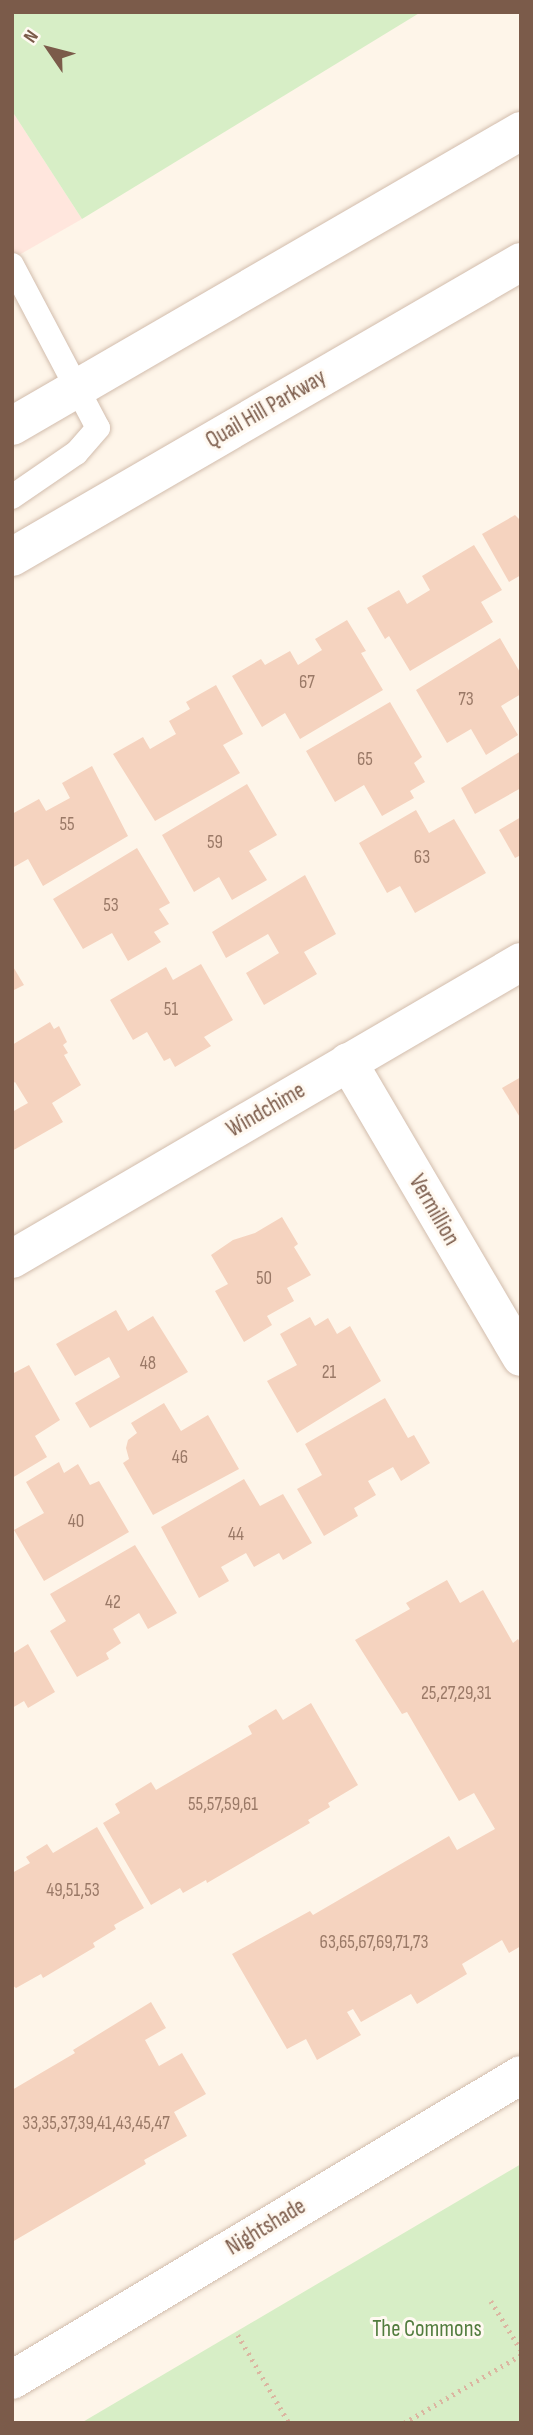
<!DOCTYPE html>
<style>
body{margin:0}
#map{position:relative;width:533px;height:2435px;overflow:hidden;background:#fef5e9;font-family:"Sofia Sans Condensed",sans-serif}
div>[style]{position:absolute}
.commercial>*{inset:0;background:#ffe6dd}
.green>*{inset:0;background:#d7eec6}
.building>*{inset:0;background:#f5d3bf}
.path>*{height:4.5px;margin-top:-2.25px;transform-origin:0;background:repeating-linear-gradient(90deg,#dbb6a1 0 2px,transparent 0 7px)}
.roads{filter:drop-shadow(0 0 2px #d2bdad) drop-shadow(0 0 2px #d2bdad)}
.service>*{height:24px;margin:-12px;padding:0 12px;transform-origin:12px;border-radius:12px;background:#fff}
.minor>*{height:38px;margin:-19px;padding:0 19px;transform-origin:19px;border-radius:19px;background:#fff}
.secondary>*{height:38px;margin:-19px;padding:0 19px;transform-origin:19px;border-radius:19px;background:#fff}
span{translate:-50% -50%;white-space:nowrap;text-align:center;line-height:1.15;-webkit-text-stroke:6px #fff9f1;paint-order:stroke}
.number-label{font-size:19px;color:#9a7967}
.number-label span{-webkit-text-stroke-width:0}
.street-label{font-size:23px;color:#7b5b4a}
.park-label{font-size:23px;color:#527c3e}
.frame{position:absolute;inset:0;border:14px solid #7b5b4a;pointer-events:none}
.north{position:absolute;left:14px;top:14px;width:70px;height:70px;-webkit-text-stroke:5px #fff9f1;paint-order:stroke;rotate:305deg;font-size:19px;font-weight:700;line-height:28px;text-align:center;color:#7b5b4a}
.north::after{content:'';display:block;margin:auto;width:24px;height:32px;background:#7b5b4a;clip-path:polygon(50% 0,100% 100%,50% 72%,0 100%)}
</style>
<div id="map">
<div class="commercial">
<i style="clip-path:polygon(12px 111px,82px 219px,12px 259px)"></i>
</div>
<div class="green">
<i style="clip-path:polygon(12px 12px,421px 12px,82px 219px,12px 111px)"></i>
<i style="clip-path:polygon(521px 2164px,521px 2423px,81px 2423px)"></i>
</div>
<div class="building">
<i style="clip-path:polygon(515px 515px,521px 521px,521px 575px,509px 582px,482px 534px)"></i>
<i style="clip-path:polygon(474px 545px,502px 590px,481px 602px,493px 622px,410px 671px,389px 636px,385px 639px,367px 608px,399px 590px,407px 604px,430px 590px,422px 576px)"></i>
<i style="clip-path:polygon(347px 620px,366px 651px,361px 653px,383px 690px,300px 739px,285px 713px,262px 727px,232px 676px,261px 659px,265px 665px,290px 651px,298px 665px,322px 650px,315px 639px)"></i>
<i style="clip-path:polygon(500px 638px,521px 674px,521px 694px,501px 706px,518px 735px,486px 755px,471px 729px,447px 743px,416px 690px)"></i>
<i style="clip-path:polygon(216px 685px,243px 734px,223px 745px,240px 773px,155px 821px,113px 754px,143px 737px,150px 749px,176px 734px,169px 721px,190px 709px,186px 702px)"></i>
<i style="clip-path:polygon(390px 702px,422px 757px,414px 763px,425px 782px,410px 791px,414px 798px,382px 816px,364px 785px,335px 802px,306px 751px)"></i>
<i style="clip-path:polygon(521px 751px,521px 788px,475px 814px,461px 788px)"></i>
<i style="clip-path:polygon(92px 766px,128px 836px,43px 886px,28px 859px,12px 868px,12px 814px,39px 799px,46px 811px,70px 798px,62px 783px)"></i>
<i style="clip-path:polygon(247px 784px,277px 835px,249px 851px,267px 880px,232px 900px,219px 877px,194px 892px,162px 835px)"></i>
<i style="clip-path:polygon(416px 810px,429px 833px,454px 819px,486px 873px,415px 913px,400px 886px,387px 893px,359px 843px)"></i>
<i style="clip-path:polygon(521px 817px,521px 855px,515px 858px,499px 830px)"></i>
<i style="clip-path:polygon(137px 848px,170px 903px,159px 909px,169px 924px,154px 932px,161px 942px,128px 961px,112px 933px,83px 949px,53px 899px)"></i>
<i style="clip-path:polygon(305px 875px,336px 934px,304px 952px,317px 974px,264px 1005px,246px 973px,279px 953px,268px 934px,226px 958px,212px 932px)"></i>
<i style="clip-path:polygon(201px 964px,233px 1020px,204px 1037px,211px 1046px,175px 1067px,170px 1058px,164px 1061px,147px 1032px,133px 1040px,110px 1000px,166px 967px,173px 980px)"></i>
<i style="clip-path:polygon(12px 965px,24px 985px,12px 991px)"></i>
<i style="clip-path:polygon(50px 1022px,54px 1029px,59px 1026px,67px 1042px,63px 1045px,68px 1053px,64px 1055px,81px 1085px,52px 1103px,63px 1122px,12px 1151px,12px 1112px,28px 1103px,15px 1082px,12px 1084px,12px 1045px)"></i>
<i style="clip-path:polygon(521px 1077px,521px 1119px,502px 1088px)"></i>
<i style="clip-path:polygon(282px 1217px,298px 1244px,294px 1247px,311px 1275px,287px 1288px,294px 1301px,267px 1316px,272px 1325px,244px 1342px,215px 1291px,228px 1284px,211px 1255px,233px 1240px,255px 1233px)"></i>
<i style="clip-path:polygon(116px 1310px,128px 1331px,153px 1316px,188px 1372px,90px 1428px,75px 1403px,120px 1377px,109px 1357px,75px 1376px,56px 1344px)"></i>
<i style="clip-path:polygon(310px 1317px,315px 1326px,328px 1318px,337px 1334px,350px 1326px,381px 1381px,297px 1433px,267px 1381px,297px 1365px,280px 1334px)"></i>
<i style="clip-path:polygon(29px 1365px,60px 1420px,35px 1436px,47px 1457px,12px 1478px,12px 1374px)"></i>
<i style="clip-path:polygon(385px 1398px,408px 1438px,414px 1435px,430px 1463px,401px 1481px,393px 1467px,368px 1481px,376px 1495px,354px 1508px,358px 1516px,324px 1536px,297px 1489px,322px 1475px,305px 1444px)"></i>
<i style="clip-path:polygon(164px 1403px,181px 1431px,208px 1415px,239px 1469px,153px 1515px,123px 1463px,129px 1459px,126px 1448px,128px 1440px,137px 1433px,131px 1423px)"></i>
<i style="clip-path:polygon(59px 1462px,64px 1473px,78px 1464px,90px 1485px,99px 1481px,129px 1532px,44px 1581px,14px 1530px,44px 1513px,26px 1482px)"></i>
<i style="clip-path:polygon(244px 1479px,260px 1506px,283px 1494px,312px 1543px,283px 1560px,279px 1553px,254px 1567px,246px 1553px,221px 1567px,229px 1581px,199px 1598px,161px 1527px)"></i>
<i style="clip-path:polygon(135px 1545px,177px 1613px,148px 1629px,139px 1613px,113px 1629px,121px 1643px,106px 1653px,109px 1659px,77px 1677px,50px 1631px,66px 1621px,50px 1594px)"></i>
<i style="clip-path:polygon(447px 1580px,460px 1603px,483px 1590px,513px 1643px,518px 1639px,521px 1644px,521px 1946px,509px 1953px,502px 1940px,462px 1964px,467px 1974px,417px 2004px,411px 1994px,361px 2022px,353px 2009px,347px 2012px,361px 2035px,317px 2060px,306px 2039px,287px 2049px,232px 1954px,310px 1911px,313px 1915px,449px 1836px,457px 1850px,495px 1829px,474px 1793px,459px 1801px,407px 1712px,402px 1714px,355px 1640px,410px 1609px,406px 1603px)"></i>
<i style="clip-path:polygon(28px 1644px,55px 1692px,28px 1708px,24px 1701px,12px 1708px,12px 1654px)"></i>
<i style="clip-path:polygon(311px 1703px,358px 1785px,328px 1803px,330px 1807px,308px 1820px,310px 1823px,207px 1883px,206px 1880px,183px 1893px,180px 1888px,151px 1905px,103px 1823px,120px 1813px,115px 1804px,151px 1782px,156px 1790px,252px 1734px,248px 1726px,276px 1709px,283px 1720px)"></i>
<i style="clip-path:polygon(97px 1827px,144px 1908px,114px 1925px,116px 1929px,93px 1943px,95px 1947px,43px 1978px,41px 1974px,16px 1988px,12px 1985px,12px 1873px,30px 1863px,26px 1857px,47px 1844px,53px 1853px)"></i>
<i style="clip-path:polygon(151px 2002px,166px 2028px,145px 2040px,159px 2066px,182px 2053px,206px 2094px,174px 2112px,187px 2136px,144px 2160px,146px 2164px,12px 2242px,12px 2090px,75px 2053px,73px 2050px)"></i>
</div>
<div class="path">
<i style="left:491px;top:2301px;width:57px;rotate:58.5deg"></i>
<i style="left:238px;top:2335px;width:102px;rotate:59.9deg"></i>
<i style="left:404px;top:2423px;width:135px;rotate:-30.2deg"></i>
</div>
<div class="roads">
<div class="service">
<i style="left:12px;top:265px;width:184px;rotate:62.2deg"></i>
<i style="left:98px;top:428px;width:33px;rotate:131deg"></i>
<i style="left:76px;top:453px;width:78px;rotate:145.5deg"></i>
</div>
<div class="minor">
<i style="left:348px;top:1062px;width:342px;rotate:59.6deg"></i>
<i style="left:12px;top:1259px;width:589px;rotate:-30.26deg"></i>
<i style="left:12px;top:2380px;width:593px;rotate:-30.93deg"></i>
</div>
<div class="secondary">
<i style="left:12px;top:426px;width:588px;rotate:-30.1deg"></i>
<i style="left:12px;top:557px;width:588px;rotate:-30.1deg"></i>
</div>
</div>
<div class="number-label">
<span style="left:307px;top:683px">67</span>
<span style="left:466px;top:700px">73</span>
<span style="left:365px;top:760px">65</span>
<span style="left:67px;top:825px">55</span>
<span style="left:215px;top:843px">59</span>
<span style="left:422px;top:858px">63</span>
<span style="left:111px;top:906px">53</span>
<span style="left:171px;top:1010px">51</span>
<span style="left:264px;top:1279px">50</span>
<span style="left:148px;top:1364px">48</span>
<span style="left:329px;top:1373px">21</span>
<span style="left:180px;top:1458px">46</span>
<span style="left:76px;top:1522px">40</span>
<span style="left:236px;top:1535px">44</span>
<span style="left:113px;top:1603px">42</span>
<span style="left:456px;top:1694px">25,27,29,31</span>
<span style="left:223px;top:1805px">55,57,59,61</span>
<span style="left:73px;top:1891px">49,51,53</span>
<span style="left:374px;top:1943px">63,65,67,69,71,73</span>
<span style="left:96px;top:2124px">33,35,37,39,41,43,45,47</span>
</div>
<div class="street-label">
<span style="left:266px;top:409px;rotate:-30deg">Quail Hill Parkway</span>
<span style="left:266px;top:1110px;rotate:-30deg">Windchime</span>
<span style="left:434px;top:1210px;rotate:60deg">Vermillion</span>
<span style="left:266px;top:2227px;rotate:-31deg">Nightshade</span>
</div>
<div class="park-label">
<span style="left:427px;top:2329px">The Commons</span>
</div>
<div class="frame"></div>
<div class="north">N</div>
</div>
